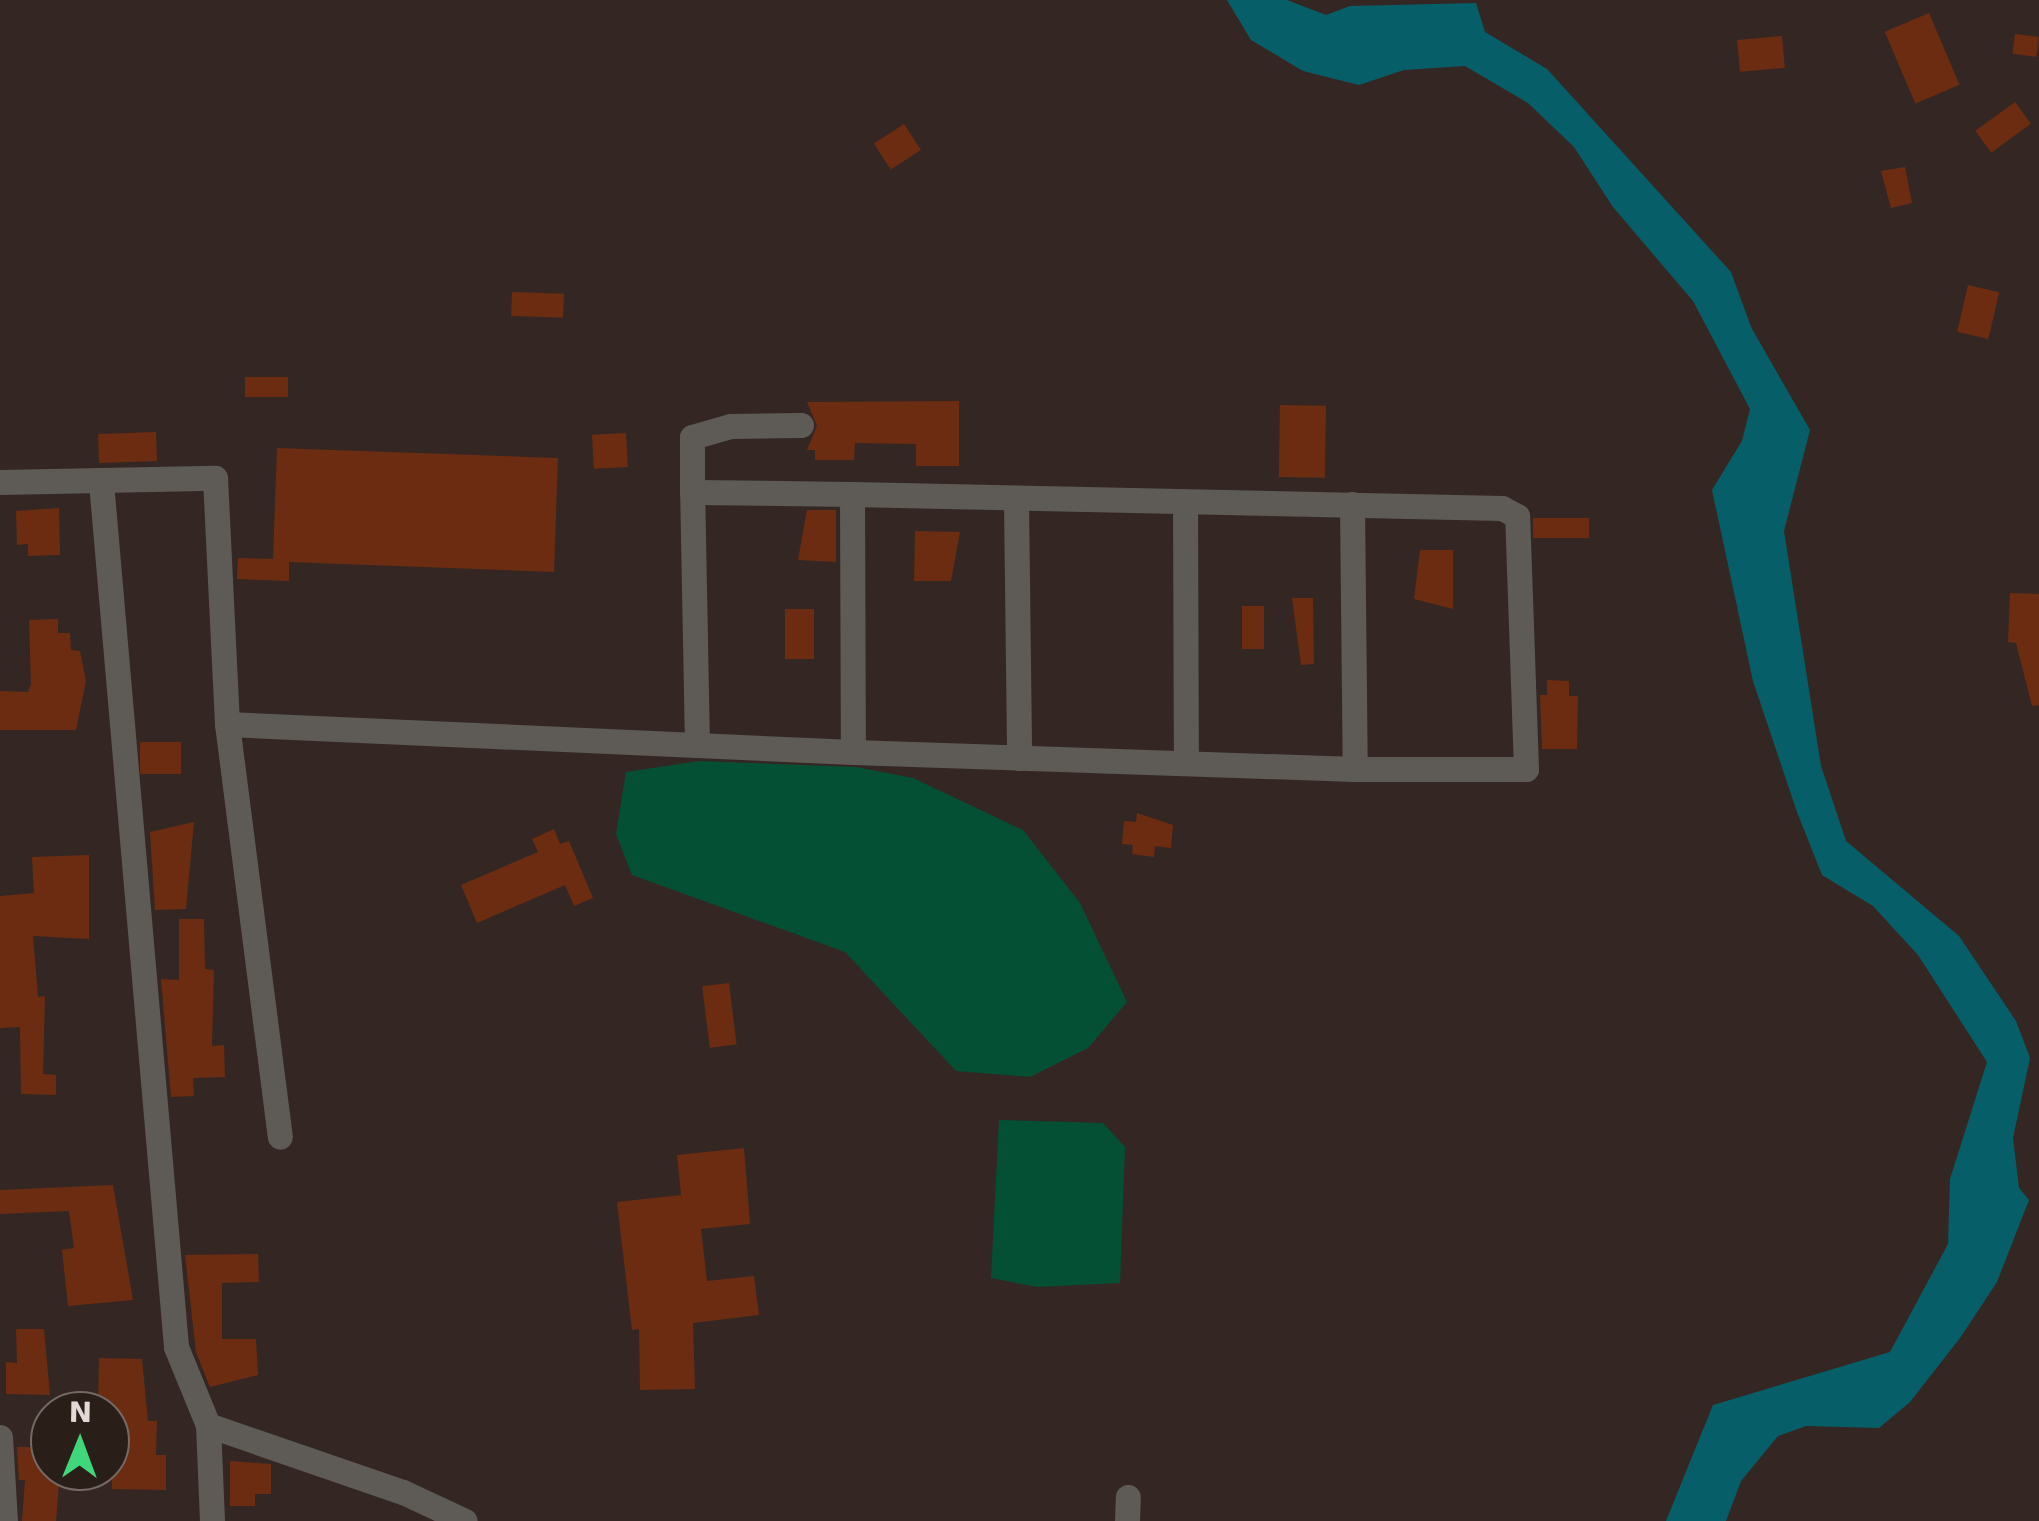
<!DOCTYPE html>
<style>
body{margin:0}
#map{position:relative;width:2039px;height:1521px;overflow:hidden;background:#342723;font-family:"DejaVu Sans",sans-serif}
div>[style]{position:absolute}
.green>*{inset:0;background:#045034}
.water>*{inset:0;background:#065f68}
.building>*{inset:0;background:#6c2c11;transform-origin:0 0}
.minor>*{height:25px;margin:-12.5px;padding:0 12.5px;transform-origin:12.5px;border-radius:12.5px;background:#5e5b56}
span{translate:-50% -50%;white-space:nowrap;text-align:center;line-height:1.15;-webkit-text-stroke:8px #2a1e19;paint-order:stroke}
.north{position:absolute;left:30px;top:1391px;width:100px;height:100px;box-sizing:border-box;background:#2a1e19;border:2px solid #746965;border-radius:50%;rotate:1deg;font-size:28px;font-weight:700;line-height:40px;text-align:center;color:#e3dad7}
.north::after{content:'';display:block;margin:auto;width:35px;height:45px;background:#40d77c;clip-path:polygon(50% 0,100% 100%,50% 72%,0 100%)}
</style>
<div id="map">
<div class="green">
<i style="clip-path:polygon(699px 761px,856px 767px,913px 778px,1023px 830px,1080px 903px,1127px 1002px,1088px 1048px,1030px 1077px,956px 1071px,845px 952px,632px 875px,616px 834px,626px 772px)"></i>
<i style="clip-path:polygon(999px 1120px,1103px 1123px,1125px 1147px,1120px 1283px,1037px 1287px,991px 1278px)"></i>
</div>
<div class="water">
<i style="clip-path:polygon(1227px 0,1287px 0,1326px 15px,1350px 6px,1476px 3px,1485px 32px,1547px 69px,1731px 272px,1751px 327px,1810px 430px,1784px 531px,1821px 766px,1846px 841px,1959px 936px,2016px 1021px,2030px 1058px,2013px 1138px,2019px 1188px,2029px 1200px,1997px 1282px,1960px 1338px,1910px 1402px,1879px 1428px,1806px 1426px,1778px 1436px,1741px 1481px,1726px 1521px,1666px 1521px,1713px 1405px,1890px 1352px,1948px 1244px,1950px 1179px,1987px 1062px,1918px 955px,1873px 906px,1822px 875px,1797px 812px,1753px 681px,1712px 490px,1742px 441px,1750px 409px,1693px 301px,1613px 207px,1574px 147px,1528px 103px,1465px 66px,1404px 70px,1359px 85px,1303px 71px,1251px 40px)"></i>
</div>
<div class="building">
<i style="left:1929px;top:13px;width:78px;height:48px;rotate:67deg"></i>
<i style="left:2015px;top:34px;width:24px;height:20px;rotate:7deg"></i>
<i style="left:1782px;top:36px;width:32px;height:45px;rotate:85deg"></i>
<i style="left:2015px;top:102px;width:27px;height:49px;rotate:54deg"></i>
<i style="left:904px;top:124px;width:31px;height:36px;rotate:57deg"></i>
<i style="clip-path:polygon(1905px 167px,1912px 203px,1891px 208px,1881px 171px)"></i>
<i style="left:1968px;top:285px;width:32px;height:48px;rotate:13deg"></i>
<i style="left:512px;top:292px;width:52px;height:24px;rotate:2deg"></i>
<i style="left:245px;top:377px;width:43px;height:20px"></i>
<i style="clip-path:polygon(959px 401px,959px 466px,916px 466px,916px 444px,855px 443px,854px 460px,815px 460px,815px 450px,807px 450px,817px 426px,807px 402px)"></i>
<i style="left:1280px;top:405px;width:46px;height:72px;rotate:1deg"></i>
<i style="left:156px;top:432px;width:29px;height:58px;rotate:88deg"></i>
<i style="left:626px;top:433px;width:34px;height:34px;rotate:87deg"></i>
<i style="clip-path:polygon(277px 448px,558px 458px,554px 572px,289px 562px,289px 581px,237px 579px,238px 558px,273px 559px)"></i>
<i style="clip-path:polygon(59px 508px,60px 555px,28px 556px,28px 544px,17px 545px,16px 511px)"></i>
<i style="clip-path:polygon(807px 510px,836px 510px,836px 562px,798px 560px)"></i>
<i style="left:1533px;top:518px;width:56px;height:20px"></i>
<i style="clip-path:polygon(915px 531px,960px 532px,951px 581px,914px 581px)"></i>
<i style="clip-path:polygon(1420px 550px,1453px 550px,1453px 609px,1414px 599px)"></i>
<i style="clip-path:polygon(2010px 593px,2039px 594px,2039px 705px,2032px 706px,2016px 643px,2008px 642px)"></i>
<i style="clip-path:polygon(1292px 598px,1313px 598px,1314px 664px,1301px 665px)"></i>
<i style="left:1242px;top:606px;width:22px;height:43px"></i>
<i style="left:785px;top:609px;width:29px;height:50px"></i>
<i style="clip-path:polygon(58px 619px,58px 633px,70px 633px,71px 650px,80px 651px,86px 681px,76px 730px,0 730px,0 691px,28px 692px,31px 684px,29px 620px)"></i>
<i style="clip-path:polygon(1547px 680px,1569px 681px,1569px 696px,1578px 696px,1577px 749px,1542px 749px,1540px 695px,1547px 695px)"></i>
<i style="left:140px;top:742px;width:41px;height:32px"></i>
<i style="clip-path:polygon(1137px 813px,1173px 825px,1171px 848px,1155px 846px,1154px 857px,1132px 854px,1133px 845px,1122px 844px,1124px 821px,1136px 822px)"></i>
<i style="clip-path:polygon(194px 822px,186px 909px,155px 910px,150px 832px)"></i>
<i style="clip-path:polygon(554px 829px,560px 844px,569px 841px,593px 898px,574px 906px,565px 885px,477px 923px,461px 885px,538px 852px,532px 839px)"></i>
<i style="clip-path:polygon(89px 855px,89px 939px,33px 936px,38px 997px,45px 996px,43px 1074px,56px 1075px,56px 1095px,21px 1094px,20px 1027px,0 1028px,0 896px,34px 893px,32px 857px)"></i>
<i style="clip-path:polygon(179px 919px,204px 919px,205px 969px,214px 970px,212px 1046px,224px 1045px,225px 1077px,193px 1078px,194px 1096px,171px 1097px,161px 979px,179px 980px)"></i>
<i style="left:729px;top:983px;width:62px;height:27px;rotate:83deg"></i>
<i style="clip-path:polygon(744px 1148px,750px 1224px,701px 1229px,707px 1281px,754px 1276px,759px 1315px,693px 1323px,695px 1389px,640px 1390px,639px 1329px,632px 1330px,617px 1202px,681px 1195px,677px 1155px)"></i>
<i style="clip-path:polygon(113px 1185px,133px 1300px,68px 1306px,62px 1250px,74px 1248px,69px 1211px,0 1214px,0 1190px)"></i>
<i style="clip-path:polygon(258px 1254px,259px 1282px,222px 1283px,222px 1339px,256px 1339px,258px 1375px,210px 1387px,196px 1352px,185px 1255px)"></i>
<i style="clip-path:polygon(16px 1329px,44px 1329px,50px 1395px,6px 1394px,6px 1362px,17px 1363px)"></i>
<i style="clip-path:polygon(99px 1358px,142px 1359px,148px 1421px,157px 1421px,156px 1455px,166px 1455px,166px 1490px,112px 1489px,110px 1406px,98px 1406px)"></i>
<i style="clip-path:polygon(17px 1447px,50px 1447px,50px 1471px,60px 1471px,56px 1521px,22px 1521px,25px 1480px,19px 1480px)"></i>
<i style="clip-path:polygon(230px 1461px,271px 1464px,271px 1494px,255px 1494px,255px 1506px,230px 1506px)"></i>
</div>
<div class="minor">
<i style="left:0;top:482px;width:215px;rotate:-1.1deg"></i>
<i style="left:215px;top:478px;width:246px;rotate:87.2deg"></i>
<i style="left:227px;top:724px;width:627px;rotate:2.56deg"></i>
<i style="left:853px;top:752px;width:502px;rotate:1.94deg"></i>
<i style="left:1355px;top:769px;width:171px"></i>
<i style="left:1526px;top:769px;width:253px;rotate:-92deg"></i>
<i style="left:1517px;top:516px;width:17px;rotate:-152deg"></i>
<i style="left:1502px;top:508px;width:650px;rotate:-178.77deg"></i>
<i style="left:852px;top:494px;width:258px;rotate:89.8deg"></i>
<i style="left:101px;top:482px;width:868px;rotate:85.04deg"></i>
<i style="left:176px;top:1347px;width:84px;rotate:67.7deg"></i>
<i style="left:208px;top:1425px;width:206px;rotate:19deg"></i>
<i style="left:403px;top:1492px;width:68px;rotate:25.1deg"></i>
<i style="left:692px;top:492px;width:55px;rotate:-90deg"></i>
<i style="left:692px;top:437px;width:40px;rotate:-16deg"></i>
<i style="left:730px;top:426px;width:71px;rotate:-0.8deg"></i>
<i style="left:1016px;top:500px;width:258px;rotate:89.3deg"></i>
<i style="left:1185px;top:502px;width:261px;rotate:89.8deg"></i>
<i style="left:1352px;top:504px;width:265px;rotate:89.4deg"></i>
<i style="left:227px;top:724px;width:416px;rotate:82.7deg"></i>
<i style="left:697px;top:745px;width:253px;rotate:-91.1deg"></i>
<i style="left:692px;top:492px;width:160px;rotate:0.7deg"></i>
<i style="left:208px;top:1425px;width:96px;rotate:87.6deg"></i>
<i style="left:0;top:1437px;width:84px;rotate:86.6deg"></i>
<i style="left:1127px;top:1521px;width:24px;rotate:-88deg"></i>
</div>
<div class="north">N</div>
</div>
